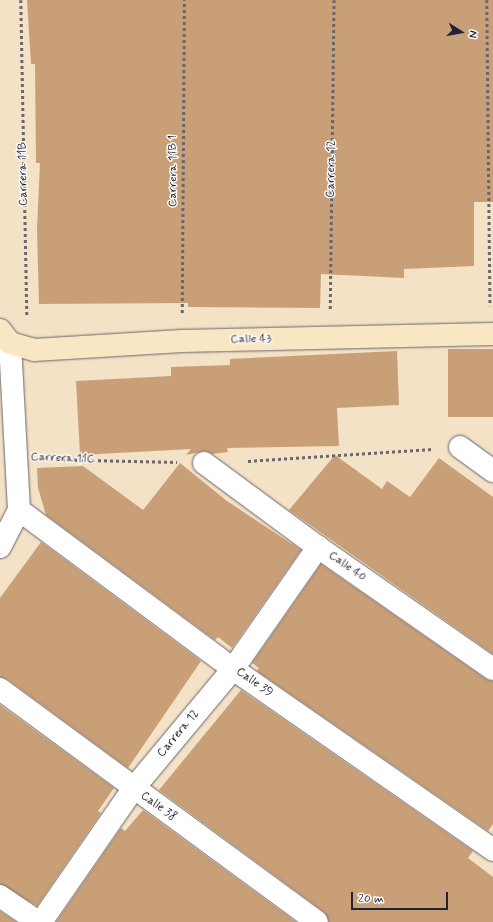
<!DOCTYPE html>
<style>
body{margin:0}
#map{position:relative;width:493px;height:922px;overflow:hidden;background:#f3e2c6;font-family:Mynerve,sans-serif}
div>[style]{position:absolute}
.building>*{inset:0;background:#c99f78;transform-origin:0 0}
.path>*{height:2.5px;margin-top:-1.25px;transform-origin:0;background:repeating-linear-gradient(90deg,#6b656c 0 3px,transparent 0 6px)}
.roads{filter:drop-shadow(0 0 1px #6b656c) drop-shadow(0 0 1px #6b656c)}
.minor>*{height:22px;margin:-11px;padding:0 11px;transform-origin:11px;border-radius:11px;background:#fff}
.secondary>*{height:22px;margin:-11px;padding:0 11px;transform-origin:11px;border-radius:11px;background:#f9e7c3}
span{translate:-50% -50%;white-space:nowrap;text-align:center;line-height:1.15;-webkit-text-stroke:3px #fdfcf7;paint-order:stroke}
.street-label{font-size:12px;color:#22223b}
.north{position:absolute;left:441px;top:12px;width:40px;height:40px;-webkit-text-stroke:3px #fdfcf7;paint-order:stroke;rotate:101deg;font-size:11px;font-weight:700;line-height:16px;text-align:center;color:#22223b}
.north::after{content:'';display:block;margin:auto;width:14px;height:18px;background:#22223b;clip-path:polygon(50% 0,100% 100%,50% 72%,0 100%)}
.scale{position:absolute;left:351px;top:892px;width:97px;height:18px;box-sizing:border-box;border:2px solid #22223b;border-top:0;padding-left:5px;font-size:12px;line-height:14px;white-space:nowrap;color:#22223b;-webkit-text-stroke:3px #fdfcf7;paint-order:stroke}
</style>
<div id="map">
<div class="building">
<i style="clip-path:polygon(27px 0,493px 0,493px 202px,474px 202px,474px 266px,404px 269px,404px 278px,321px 274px,320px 308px,188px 307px,188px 303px,39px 304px,37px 229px,40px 163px,36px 163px,35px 64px,31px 64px)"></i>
<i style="left:493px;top:349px;width:68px;height:45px;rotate:90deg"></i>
<i style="clip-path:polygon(397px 351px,399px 405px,337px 408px,339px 446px,227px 448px,228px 452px,212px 454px,205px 451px,186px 455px,191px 449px,80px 455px,76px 381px,171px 376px,171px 367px,230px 365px,230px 359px)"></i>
<i style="clip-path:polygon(335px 455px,382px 489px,387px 481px,410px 497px,439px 458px,493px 497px,493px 654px,289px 510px)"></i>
<i style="clip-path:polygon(180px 463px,227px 501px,301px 550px,232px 648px,218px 637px,215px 640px,46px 515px,38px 488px,37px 468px,83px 466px,143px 510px)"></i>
<i style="clip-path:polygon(41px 542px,201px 661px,128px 768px,7px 679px,0 677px,0 598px)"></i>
<i style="clip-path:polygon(321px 564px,486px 679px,493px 681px,493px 824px,488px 831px,257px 671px,259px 668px,252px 663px)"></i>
<i style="clip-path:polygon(241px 690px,473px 851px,468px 858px,493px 877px,493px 922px,329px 922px,324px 912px,159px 790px)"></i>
<i style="clip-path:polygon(0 705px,114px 788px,98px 811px,101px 813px,37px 906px,0 884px)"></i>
<i style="clip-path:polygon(143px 810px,296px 922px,56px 922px,121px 828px,125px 831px)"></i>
<i style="clip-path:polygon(0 911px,16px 922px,0 922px)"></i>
</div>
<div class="path">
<i style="left:21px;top:0;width:317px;rotate:88.9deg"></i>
<i style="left:487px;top:0;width:306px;rotate:89.4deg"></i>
<i style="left:330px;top:309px;width:309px;rotate:-89.3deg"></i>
<i style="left:182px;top:313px;width:313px;rotate:-89.6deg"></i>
<i style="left:44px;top:459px;width:133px;rotate:1.3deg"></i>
<i style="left:248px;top:461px;width:185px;rotate:-3.7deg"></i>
</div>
<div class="roads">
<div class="minor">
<i style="left:460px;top:447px;width:41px;rotate:36deg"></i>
<i style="left:204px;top:463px;width:142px;rotate:36.4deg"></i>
<i style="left:318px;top:547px;width:213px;rotate:34.9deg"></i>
<i style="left:19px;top:510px;width:267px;rotate:36.6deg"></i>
<i style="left:233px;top:669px;width:317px;rotate:34.8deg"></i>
<i style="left:0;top:547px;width:42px;rotate:-62.8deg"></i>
<i style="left:19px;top:510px;width:167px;rotate:-93.1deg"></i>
<i style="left:0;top:689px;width:393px;rotate:36.3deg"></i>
<i style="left:0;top:896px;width:46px;rotate:34.4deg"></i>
<i style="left:41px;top:922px;width:162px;rotate:-55.3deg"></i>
<i style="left:133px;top:789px;width:156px;rotate:-50.2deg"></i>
<i style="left:233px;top:669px;width:149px;rotate:-55.1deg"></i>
</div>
<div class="secondary">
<i style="left:0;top:330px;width:16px;rotate:52deg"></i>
<i style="left:10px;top:343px;width:25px;rotate:16deg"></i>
<i style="left:34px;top:350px;width:148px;rotate:-3.5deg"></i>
<i style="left:182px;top:341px;width:311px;rotate:-1.3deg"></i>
</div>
</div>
<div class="street-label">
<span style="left:332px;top:169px;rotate:-89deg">Carrera 12</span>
<span style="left:174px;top:171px;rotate:-90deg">Carrera 11B 1</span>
<span style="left:24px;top:174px;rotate:-91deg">Carrera 11B</span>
<span style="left:251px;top:340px;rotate:-1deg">Calle 43</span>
<span style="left:63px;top:459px;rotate:2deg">Carrera 11C</span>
<span style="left:347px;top:567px;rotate:35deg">Calle 40</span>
<span style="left:254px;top:683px;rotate:35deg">Calle 39</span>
<span style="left:179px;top:734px;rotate:-50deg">Carrera 12</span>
<span style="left:158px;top:807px;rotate:36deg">Calle 38</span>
</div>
<div class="north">N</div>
<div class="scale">20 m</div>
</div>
